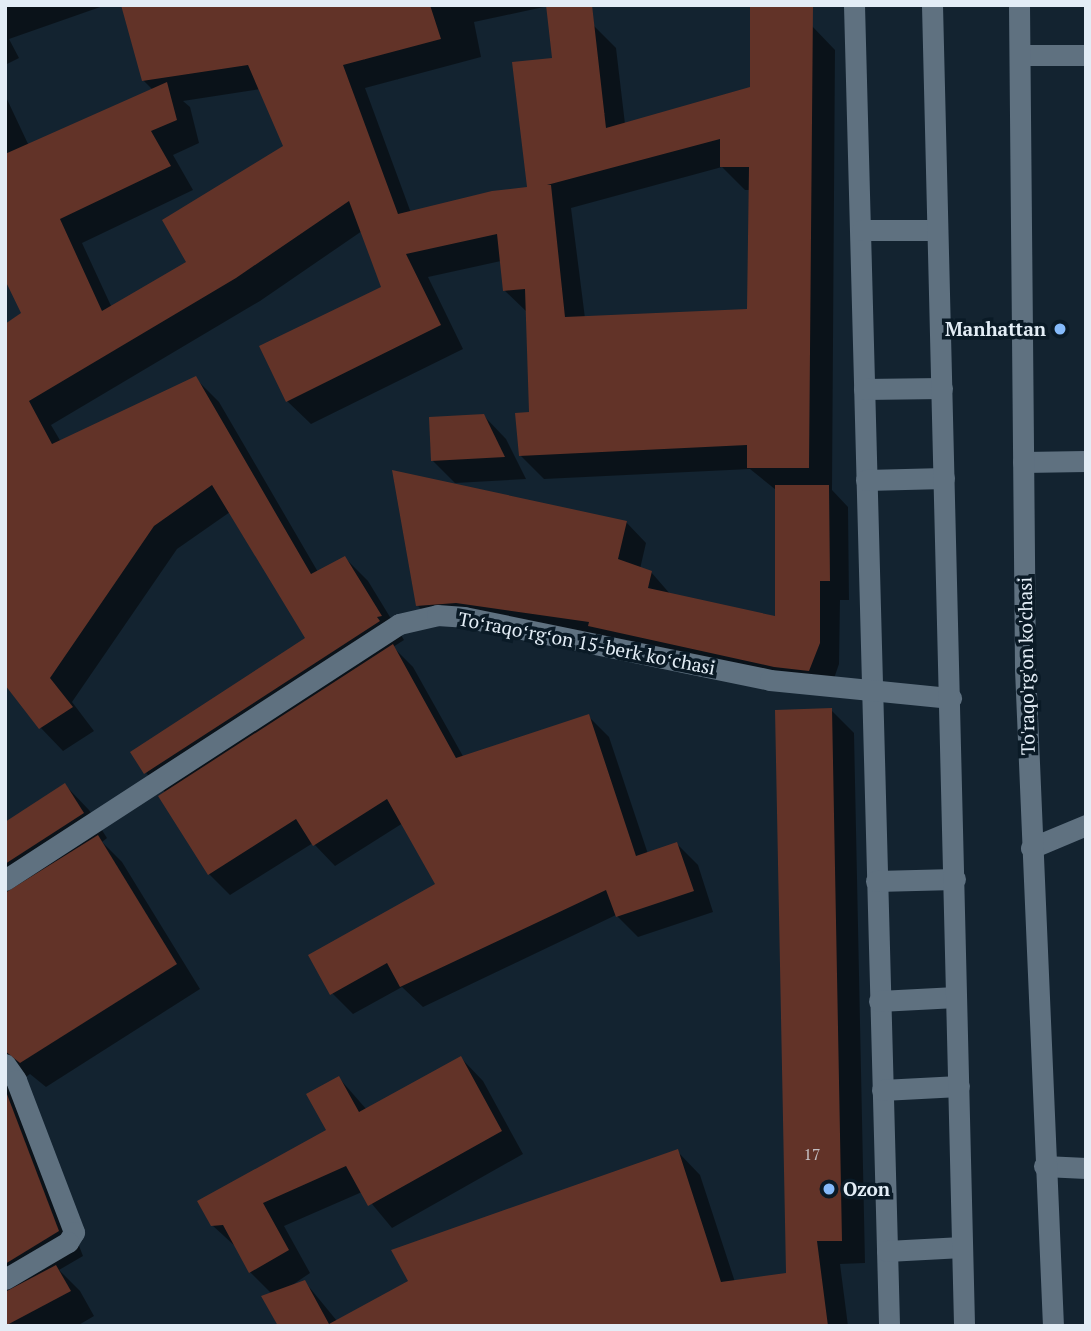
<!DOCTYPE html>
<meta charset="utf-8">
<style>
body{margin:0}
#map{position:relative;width:1091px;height:1331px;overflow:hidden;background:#132330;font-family:"PT Serif",serif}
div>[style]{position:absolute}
.shadow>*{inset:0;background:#0007}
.building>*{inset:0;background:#623328}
.service>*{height:21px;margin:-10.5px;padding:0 10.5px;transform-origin:10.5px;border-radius:10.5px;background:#5f7180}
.minor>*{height:21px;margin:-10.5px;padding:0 10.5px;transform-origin:10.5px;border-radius:10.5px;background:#5f7180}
.secondary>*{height:21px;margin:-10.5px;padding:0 10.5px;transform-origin:10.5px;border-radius:10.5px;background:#5f7180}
.dots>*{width:19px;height:19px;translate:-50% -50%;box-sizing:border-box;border:4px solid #0a1a26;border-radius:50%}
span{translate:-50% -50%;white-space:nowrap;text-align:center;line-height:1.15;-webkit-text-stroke:7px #0a1a26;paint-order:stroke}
.number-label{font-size:16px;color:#c3bec2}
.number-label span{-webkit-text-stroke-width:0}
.poi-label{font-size:19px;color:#e3edf6;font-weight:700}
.right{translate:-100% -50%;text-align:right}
.left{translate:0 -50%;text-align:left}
.street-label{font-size:19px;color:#e3edf6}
.frame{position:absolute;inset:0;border:7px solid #e3edf6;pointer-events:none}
</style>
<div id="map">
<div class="shadow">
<i style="clip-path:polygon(5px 5px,106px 5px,9px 39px,19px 58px,5px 65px)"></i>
<i style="clip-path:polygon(evenodd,123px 5px,553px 5px,474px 22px,481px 57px,365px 88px,411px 213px,529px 189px,554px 60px,593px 25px,616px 48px,625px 124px,751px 88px,812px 26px,835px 50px,832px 490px,848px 507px,849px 600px,840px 600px,839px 664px,830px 690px,486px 623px,438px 626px,418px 606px,626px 522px,646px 543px,640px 569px,651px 572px,671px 595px,777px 618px,776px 490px,750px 469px,544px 479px,521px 456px,531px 414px,528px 313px,504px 290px,501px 261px,428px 277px,463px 349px,311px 424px,287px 401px,383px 287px,362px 231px,260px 301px,51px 425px,61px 442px,195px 378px,219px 402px,318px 572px,345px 558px,368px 581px,404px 640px,393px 647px,413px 667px,464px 758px,588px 716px,609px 737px,648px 854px,677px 844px,698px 865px,713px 912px,638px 937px,616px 915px,423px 1007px,402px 987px,353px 1014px,332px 993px,437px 884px,403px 823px,335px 866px,313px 843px,230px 895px,209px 874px,166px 793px,146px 773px,308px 639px,230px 512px,177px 549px,72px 702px,94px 731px,63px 751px,40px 727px,23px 314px,5px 275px,5px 95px,29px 146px,153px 90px,143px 80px,123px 5px,261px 89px,285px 146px,188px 262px,112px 308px,82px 243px,193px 190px,173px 155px,199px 143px,190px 107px,183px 101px,261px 89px,123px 5px,722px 167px,745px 190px,750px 190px,749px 311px,585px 318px,571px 208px,722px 167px)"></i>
<i style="clip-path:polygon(484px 416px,506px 439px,526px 479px,455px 483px,432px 460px)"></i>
<i style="clip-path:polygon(831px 710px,854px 733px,865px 1263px,840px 1264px,848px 1326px,280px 1326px,272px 1294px,250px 1272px,236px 1247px,212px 1225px,328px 1131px,339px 1078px,367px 1110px,461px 1058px,483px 1081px,523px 1154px,392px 1228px,362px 1192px,284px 1226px,310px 1273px,288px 1288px,305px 1282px,337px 1321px,677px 1151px,700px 1175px,735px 1282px,788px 1275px)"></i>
<i style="clip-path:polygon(65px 785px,89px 810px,107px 838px,102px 842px,122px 862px,200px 989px,46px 1087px,30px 1074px,16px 1084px,83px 1256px,59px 1270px,80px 1291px,94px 1316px,77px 1326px,5px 1326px,5px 825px)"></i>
</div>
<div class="building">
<i style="clip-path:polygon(evenodd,121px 5px,430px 5px,441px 39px,343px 65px,398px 214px,492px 191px,527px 187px,512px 62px,552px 58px,546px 5px,592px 5px,606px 128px,750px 87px,750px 5px,813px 5px,809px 468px,747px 468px,747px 445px,519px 456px,515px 413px,529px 412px,525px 289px,503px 291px,497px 234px,406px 254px,441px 325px,286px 402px,259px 346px,381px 287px,349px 201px,236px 278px,29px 401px,52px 444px,196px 376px,311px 574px,345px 556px,382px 616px,377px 617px,380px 621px,144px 774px,130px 752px,305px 638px,212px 485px,154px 526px,50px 678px,73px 707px,39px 729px,5px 685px,5px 324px,21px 313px,5px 280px,5px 154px,167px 82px,177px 120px,151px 131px,171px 166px,60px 219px,102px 311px,186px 262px,162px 220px,283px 146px,248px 65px,142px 81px,121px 5px,720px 139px,720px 167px,749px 167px,747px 309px,565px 317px,551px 185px,547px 185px,720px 139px)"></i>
<i style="clip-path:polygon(484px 414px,505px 457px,431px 461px,429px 417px)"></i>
<i style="clip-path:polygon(392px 470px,627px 521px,618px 559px,652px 571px,648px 588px,775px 616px,775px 485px,829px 485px,830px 581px,820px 581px,820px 643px,809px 671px,774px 667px,588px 626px,589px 622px,456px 603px,416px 606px)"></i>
<i style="clip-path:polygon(393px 644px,456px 758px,589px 714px,636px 856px,677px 842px,694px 891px,616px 917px,606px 890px,400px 987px,387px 963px,330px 995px,308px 955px,435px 884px,387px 799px,313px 846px,296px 819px,208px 875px,158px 796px)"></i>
<i style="clip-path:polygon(832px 708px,842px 1241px,817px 1241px,828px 1326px,278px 1326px,261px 1296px,305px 1280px,329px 1324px,408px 1281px,391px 1250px,678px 1149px,721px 1282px,786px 1273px,775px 710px)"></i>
<i style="clip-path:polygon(65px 783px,84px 813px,5px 864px,5px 822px)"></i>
<i style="clip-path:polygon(98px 835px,177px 964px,20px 1063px,5px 1051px,5px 893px)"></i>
<i style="clip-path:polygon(461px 1056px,502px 1131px,368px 1206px,346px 1166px,263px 1203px,289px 1250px,249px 1273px,223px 1225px,211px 1226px,197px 1201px,326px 1130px,306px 1094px,339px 1076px,359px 1112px)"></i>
<i style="clip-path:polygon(5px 1089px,59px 1231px,5px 1264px)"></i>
<i style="clip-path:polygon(56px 1265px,71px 1291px,5px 1326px,5px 1292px)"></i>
</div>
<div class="service">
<i style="left:854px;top:5px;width:1321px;rotate:88.48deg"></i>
<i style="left:1020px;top:55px;width:66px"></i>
<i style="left:862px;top:230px;width:75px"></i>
<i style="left:864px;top:389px;width:78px;rotate:-0.7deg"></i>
<i style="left:1023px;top:462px;width:63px;rotate:-0.9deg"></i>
<i style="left:866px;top:480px;width:78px;rotate:-1.5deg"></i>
<i style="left:876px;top:881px;width:79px;rotate:-1.5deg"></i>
<i style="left:879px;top:1001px;width:77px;rotate:-3deg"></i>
<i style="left:882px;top:1090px;width:77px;rotate:-3deg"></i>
<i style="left:1044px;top:1166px;width:42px;rotate:2.7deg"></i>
<i style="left:887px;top:1251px;width:75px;rotate:-3.1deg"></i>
</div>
<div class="minor">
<i style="left:1031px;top:848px;width:60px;rotate:-22.7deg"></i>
<i style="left:5px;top:880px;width:470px;rotate:-33deg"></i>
<i style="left:399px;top:624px;width:39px;rotate:-13deg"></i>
<i style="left:437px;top:615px;width:27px;rotate:4deg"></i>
<i style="left:464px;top:617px;width:312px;rotate:11.6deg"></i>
<i style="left:770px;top:680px;width:182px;rotate:5.7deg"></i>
<i style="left:5px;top:1064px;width:19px;rotate:55deg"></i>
<i style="left:16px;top:1080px;width:163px;rotate:69.1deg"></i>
<i style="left:74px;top:1232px;width:12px;rotate:121deg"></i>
<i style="left:68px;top:1242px;width:73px;rotate:149.6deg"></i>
</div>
<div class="secondary">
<i style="left:932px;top:5px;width:1321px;rotate:88.61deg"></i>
<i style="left:1019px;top:5px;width:664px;rotate:89.48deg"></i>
<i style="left:1025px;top:669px;width:658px;rotate:87.56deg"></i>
</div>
<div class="dots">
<i style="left:1060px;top:329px;background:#86bbfb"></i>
<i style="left:829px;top:1189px;background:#86bbfb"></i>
</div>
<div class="number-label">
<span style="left:812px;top:1154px">17</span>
</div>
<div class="poi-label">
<span class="right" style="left:1046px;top:329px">Manhattan</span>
<span class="left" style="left:843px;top:1189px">Ozon</span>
</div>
<div class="street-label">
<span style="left:587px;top:643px;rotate:11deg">Toʻraqoʻrgʻon 15-berk koʻchasi</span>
<span style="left:1026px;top:666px;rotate:-91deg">To'raqo'rg'on ko'chasi</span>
</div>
<div class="frame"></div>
</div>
